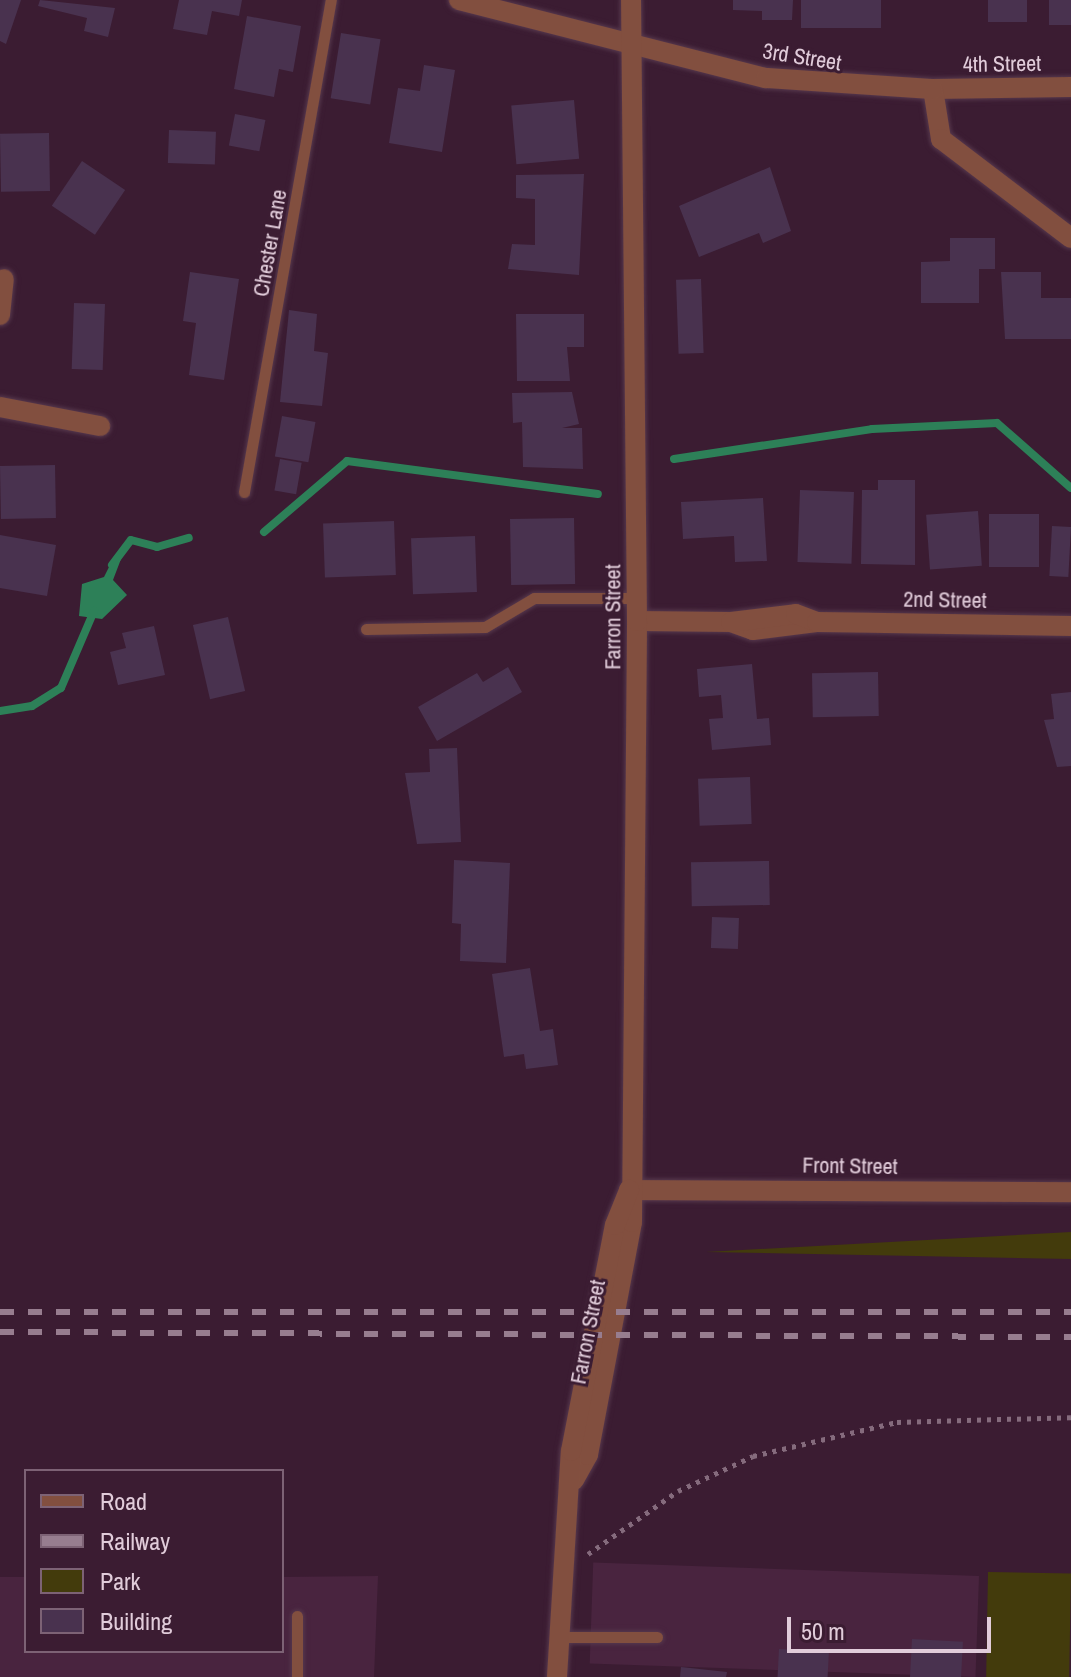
<!DOCTYPE html>
<style>
body{margin:0}
#map{position:relative;width:1071px;height:1677px;overflow:hidden;background:#3b1c32;font-family:"Archivo Narrow",sans-serif}
div>[style]{position:absolute}
.built>*{inset:0;background:#49243f;transform-origin:0 0}
.green>*{inset:0;background:#433b0c;transform-origin:0 0}
.water>*{inset:0;background:#2d8058}
.stream>*{height:8px;margin:-4px;padding:0 4px;transform-origin:4px;border-radius:4px;background:#2d8058}
.building>*{inset:0;background:#49324f;transform-origin:0 0}
.path>*{height:5px;margin-top:-2.5px;transform-origin:0;background:repeating-linear-gradient(90deg,#856b7d 0 4px,transparent 0 10px)}
.roads{filter:drop-shadow(0 0 2px #56384d) drop-shadow(0 0 2px #56384d)}
.service>*{height:11px;margin:-5.5px;padding:0 5.5px;transform-origin:5.5px;border-radius:5.5px;background:#824f3f}
.minor>*{height:20px;margin:-10px;padding:0 10px;transform-origin:10px;border-radius:10px;background:#824f3f}
.tertiary>*{height:20px;margin:-10px;padding:0 10px;transform-origin:10px;border-radius:10px;background:#824f3f}
.rail>*{height:6px;margin-top:-3px;transform-origin:0;background:repeating-linear-gradient(90deg,#977d8f 0 14px,transparent 0 28px)}
span{translate:-50% -50%;white-space:nowrap;text-align:center;line-height:1.15;-webkit-text-stroke:6px #3b1c32;paint-order:stroke}
.street-label{font-size:22px;color:#e1ccda}
.legend{position:absolute;left:24px;top:1469px;width:260px;height:184px;box-sizing:border-box;background:#3b1c32;border:2px solid #7d6275;margin:0;padding:10px 14px;list-style:none;font-size:24px;color:#e1ccda}
.legend li{display:flex;align-items:center;gap:16px;height:40px}
.legend b{width:40px;border:2px solid #7d6275}
.scale{position:absolute;left:787px;top:1617px;width:204px;height:36px;box-sizing:border-box;border:4px solid #e1ccda;border-top:0;padding-left:10px;font-size:24px;line-height:28px;white-space:nowrap;color:#e1ccda;-webkit-text-stroke:6px #3b1c32;paint-order:stroke}
</style>
<div id="map">
<div class="built">
<i style="clip-path:polygon(378px 1576px,374px 1677px,0 1677px,0 1577px,26px 1577px,26px 1651px,282px 1651px,282px 1577px)"></i>
<i style="left:979px;top:1576px;width:101px;height:386px;rotate:92deg"></i>
</div>
<div class="green">
<i style="clip-path:polygon(1071px 1232px,1071px 1259px,706px 1252px)"></i>
<i style="left:988px;top:1572px;width:83px;height:105px;rotate:1deg"></i>
</div>
<div class="water">
<i style="clip-path:polygon(114px 557px,121px 559px,113px 580px,127px 595px,102px 619px,79px 616px,82px 584px,104px 577px)"></i>
</div>
<div class="stream">
<i style="left:674px;top:459px;width:200px;rotate:-8.6deg"></i>
<i style="left:872px;top:429px;width:125px;rotate:-2.7deg"></i>
<i style="left:997px;top:423px;width:98px;rotate:41.3deg"></i>
<i style="left:264px;top:532px;width:109px;rotate:-40.5deg"></i>
<i style="left:347px;top:461px;width:253px;rotate:7.5deg"></i>
<i style="left:112px;top:565px;width:31px;rotate:-53deg"></i>
<i style="left:131px;top:540px;width:27px;rotate:15deg"></i>
<i style="left:157px;top:547px;width:33px;rotate:-16deg"></i>
<i style="left:0;top:711px;width:32px;rotate:-9deg"></i>
<i style="left:32px;top:706px;width:34px;rotate:-32deg"></i>
<i style="left:61px;top:688px;width:84px;rotate:-66.8deg"></i>
</div>
<div class="building">
<i style="clip-path:polygon(0 0,21px 0,6px 44px,0 41px)"></i>
<i style="clip-path:polygon(40px 0,115px 8px,108px 37px,84px 31px,87px 18px,38px 6px)"></i>
<i style="clip-path:polygon(179px 0,242px 0,239px 16px,212px 11px,207px 35px,173px 29px)"></i>
<i style="clip-path:polygon(733px 0,793px 0,792px 20px,762px 20px,762px 11px,733px 10px)"></i>
<i style="left:801px;top:0;width:80px;height:28px"></i>
<i style="left:988px;top:0;width:39px;height:22px"></i>
<i style="left:1049px;top:0;width:22px;height:25px"></i>
<i style="clip-path:polygon(247px 16px,301px 26px,293px 72px,279px 69px,274px 97px,234px 89px)"></i>
<i style="left:341px;top:33px;width:40px;height:66px;rotate:9deg"></i>
<i style="clip-path:polygon(424px 65px,455px 70px,442px 152px,389px 143px,398px 88px,420px 91px)"></i>
<i style="left:574px;top:100px;width:59px;height:63px;rotate:85deg"></i>
<i style="left:235px;top:114px;width:31px;height:32px;rotate:11deg"></i>
<i style="left:169px;top:130px;width:47px;height:33px;rotate:2deg"></i>
<i style="left:49px;top:133px;width:58px;height:49px;rotate:89deg"></i>
<i style="left:82px;top:161px;width:52px;height:54px;rotate:34deg"></i>
<i style="clip-path:polygon(770px 167px,791px 231px,763px 243px,759px 233px,699px 257px,679px 206px)"></i>
<i style="clip-path:polygon(584px 174px,579px 275px,508px 269px,512px 244px,535px 245px,535px 199px,516px 198px,516px 175px)"></i>
<i style="clip-path:polygon(950px 238px,995px 238px,995px 269px,979px 269px,979px 303px,921px 303px,921px 262px,950px 261px)"></i>
<i style="clip-path:polygon(190px 272px,239px 279px,224px 380px,189px 375px,196px 323px,183px 321px)"></i>
<i style="clip-path:polygon(1001px 272px,1041px 272px,1041px 298px,1071px 298px,1071px 339px,1005px 339px)"></i>
<i style="left:701px;top:279px;width:74px;height:25px;rotate:88deg"></i>
<i style="left:74px;top:303px;width:31px;height:66px;rotate:2deg"></i>
<i style="clip-path:polygon(289px 310px,317px 314px,314px 351px,328px 353px,322px 406px,280px 402px)"></i>
<i style="clip-path:polygon(516px 314px,584px 314px,584px 347px,567px 347px,570px 381px,517px 381px)"></i>
<i style="clip-path:polygon(572px 392px,579px 424px,562px 428px,582px 428px,583px 469px,523px 467px,522px 422px,513px 423px,512px 393px)"></i>
<i style="left:282px;top:416px;width:34px;height:41px;rotate:10deg"></i>
<i style="left:280px;top:459px;width:22px;height:32px;rotate:10deg"></i>
<i style="left:55px;top:465px;width:53px;height:55px;rotate:89deg"></i>
<i style="clip-path:polygon(878px 480px,915px 480px,915px 565px,861px 564px,862px 490px,878px 490px)"></i>
<i style="left:800px;top:490px;width:54px;height:72px;rotate:2deg"></i>
<i style="clip-path:polygon(763px 498px,767px 561px,735px 562px,734px 536px,683px 539px,681px 502px)"></i>
<i style="left:978px;top:511px;width:55px;height:52px;rotate:86deg"></i>
<i style="left:1039px;top:514px;width:53px;height:50px;rotate:90deg"></i>
<i style="left:574px;top:518px;width:66px;height:64px;rotate:89deg"></i>
<i style="left:394px;top:521px;width:54px;height:71px;rotate:88deg"></i>
<i style="left:1052px;top:526px;width:19px;height:50px;rotate:3deg"></i>
<i style="clip-path:polygon(0 535px,56px 545px,47px 596px,0 588px)"></i>
<i style="left:475px;top:536px;width:56px;height:64px;rotate:88deg"></i>
<i style="left:228px;top:617px;width:76px;height:36px;rotate:77deg"></i>
<i style="clip-path:polygon(154px 626px,165px 675px,118px 685px,110px 652px,126px 648px,122px 633px)"></i>
<i style="clip-path:polygon(752px 664px,757px 719px,769px 718px,771px 745px,712px 750px,709px 719px,723px 718px,721px 695px,699px 697px,697px 669px)"></i>
<i style="clip-path:polygon(508px 667px,522px 692px,437px 741px,418px 707px,477px 673px,483px 682px)"></i>
<i style="left:878px;top:672px;width:44px;height:66px;rotate:89deg"></i>
<i style="clip-path:polygon(1071px 692px,1071px 766px,1057px 767px,1044px 720px,1054px 719px,1051px 694px)"></i>
<i style="clip-path:polygon(457px 748px,461px 842px,417px 844px,405px 773px,430px 772px,429px 749px)"></i>
<i style="left:750px;top:777px;width:47px;height:52px;rotate:88deg"></i>
<i style="clip-path:polygon(454px 860px,510px 863px,506px 963px,460px 961px,461px 924px,452px 923px)"></i>
<i style="left:769px;top:861px;width:44px;height:78px;rotate:89deg"></i>
<i style="left:712px;top:917px;width:27px;height:31px;rotate:2deg"></i>
<i style="clip-path:polygon(530px 968px,540px 1031px,553px 1029px,558px 1065px,526px 1069px,524px 1054px,504px 1057px,492px 974px)"></i>
<i style="left:912px;top:1639px;width:51px;height:38px;rotate:3deg"></i>
<i style="left:779px;top:1649px;width:50px;height:28px;rotate:3deg"></i>
<i style="clip-path:polygon(681px 1667px,727px 1672px,726px 1677px,680px 1677px)"></i>
</div>
<div class="path">
<i style="left:588px;top:1554px;width:110px;rotate:-35deg"></i>
<i style="left:678px;top:1491px;width:83px;rotate:-25deg"></i>
<i style="left:753px;top:1456px;width:148px;rotate:-13.3deg"></i>
<i style="left:897px;top:1422px;width:174px;rotate:-1.6deg"></i>
</div>
<div class="roads">
<div class="service">
<i style="left:244px;top:492px;width:500px;rotate:-80deg"></i>
<i style="left:366px;top:629px;width:119px;rotate:-1deg"></i>
<i style="left:485px;top:627px;width:57px;rotate:-30.6deg"></i>
<i style="left:534px;top:598px;width:103px"></i>
<i style="left:297px;top:1616px;width:61px;rotate:90deg"></i>
<i style="left:558px;top:1637px;width:99px"></i>
</div>
<div class="minor">
<i style="left:1071px;top:87px;width:138px;rotate:179.2deg"></i>
<i style="left:933px;top:89px;width:51px;rotate:80.9deg"></i>
<i style="left:941px;top:139px;width:163px;rotate:37.3deg"></i>
<i style="left:0;top:315px;width:36px;rotate:-84deg"></i>
<i style="left:0;top:407px;width:102px;rotate:10.8deg"></i>
<i style="left:637px;top:621px;width:94px;rotate:0.6deg"></i>
<i style="left:731px;top:622px;width:23px;rotate:20deg"></i>
<i style="left:753px;top:630px;width:64px;rotate:-7.1deg"></i>
<i style="left:731px;top:622px;width:65px;rotate:-7deg"></i>
<i style="left:796px;top:614px;width:22px;rotate:21deg"></i>
<i style="left:817px;top:622px;width:254px;rotate:0.9deg"></i>
</div>
<div class="tertiary">
<i style="left:459px;top:0;width:317px;rotate:14.3deg"></i>
<i style="left:766px;top:78px;width:167px;rotate:3.8deg"></i>
<i style="left:629px;top:1190px;width:442px;rotate:0.3deg"></i>
<i style="left:574px;top:1480px;width:29px;rotate:-61deg"></i>
<i style="left:588px;top:1455px;width:237px;rotate:-79.3deg"></i>
<i style="left:632px;top:1222px;width:601px;rotate:-89.52deg"></i>
<i style="left:637px;top:621px;width:621px;rotate:-90.55deg"></i>
<i style="left:557px;top:1677px;width:226px;rotate:-86.5deg"></i>
<i style="left:571px;top:1451px;width:230px;rotate:-79deg"></i>
<i style="left:615px;top:1225px;width:38px;rotate:-68deg"></i>
</div>
</div>
<div class="rail">
<i style="left:0;top:1312px;width:1071px"></i>
<i style="left:0;top:1332px;width:1071px;rotate:0.27deg"></i>
</div>
<div class="street-label">
<span style="left:802px;top:57px;rotate:9deg">3rd Street</span>
<span style="left:1002px;top:64px;rotate:-1deg">4th Street</span>
<span style="left:270px;top:243px;rotate:-80deg">Chester Lane</span>
<span style="left:945px;top:600px;rotate:1deg">2nd Street</span>
<span style="left:613px;top:617px;rotate:-90deg">Farron Street</span>
<span style="left:850px;top:1166px;rotate:1deg">Front Street</span>
<span style="left:588px;top:1332px;rotate:-79deg">Farron Street</span>
</div>
<ul class="legend">
<li><b style="height:10px;background:#824f3f"></b>Road</li>
<li><b style="height:10px;background:#977d8f"></b>Railway</li>
<li><b style="height:22px;background:#433b0c"></b>Park</li>
<li><b style="height:22px;background:#49324f"></b>Building</li>
</ul>
<div class="scale">50 m</div>
</div>
